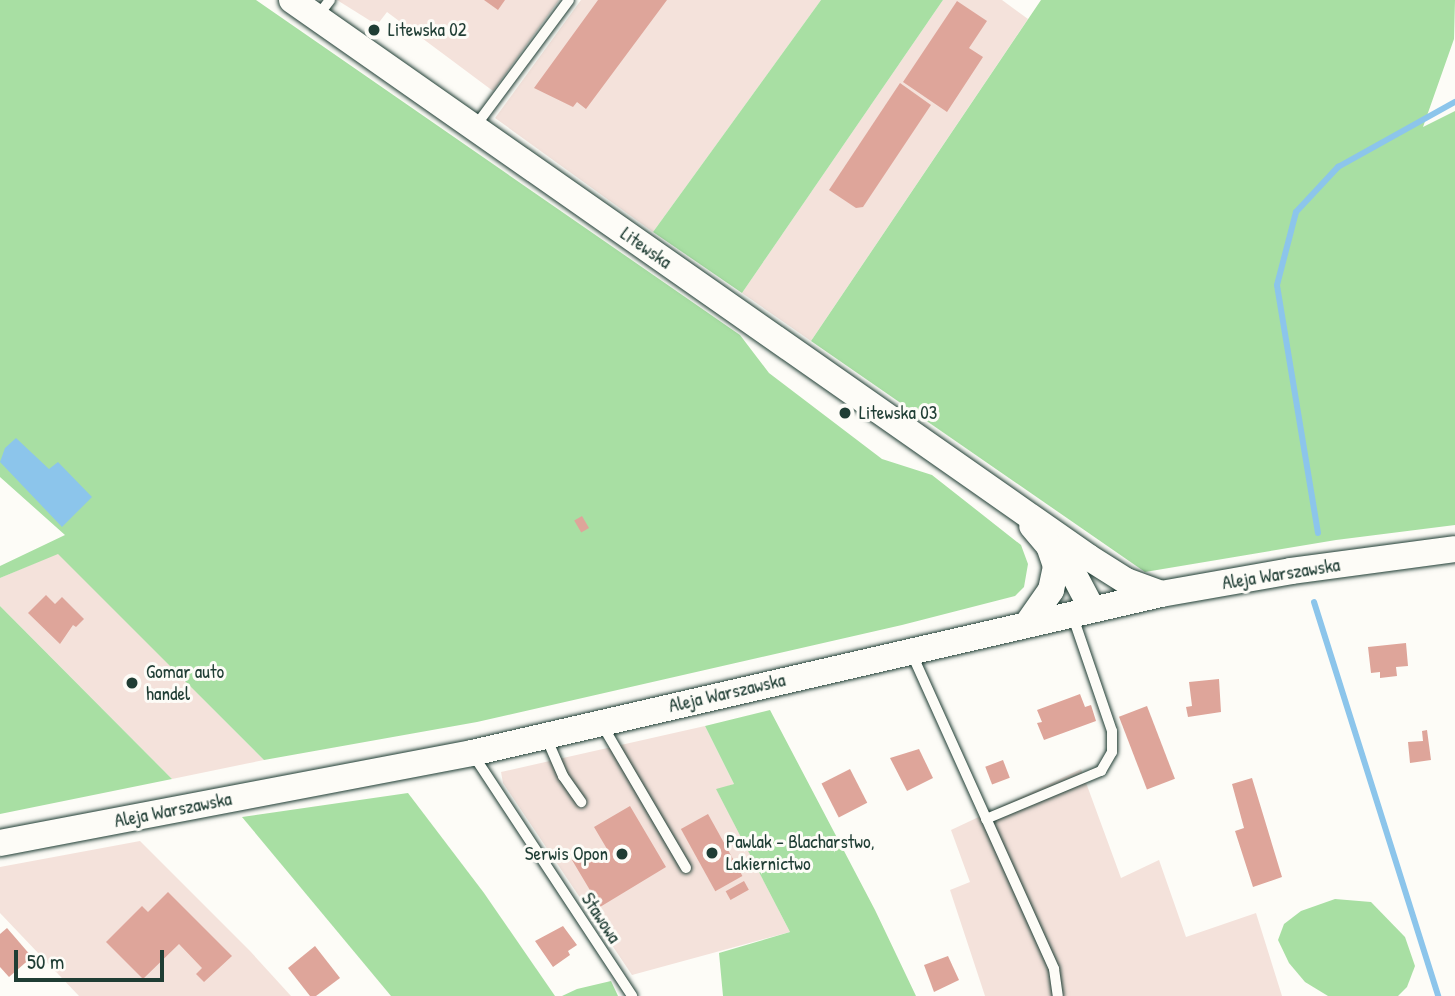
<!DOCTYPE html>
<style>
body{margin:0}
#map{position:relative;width:1455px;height:996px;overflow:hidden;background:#fdfcf7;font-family:"Patrick Hand",sans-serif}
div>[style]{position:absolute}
.built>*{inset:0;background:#f4e2db}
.green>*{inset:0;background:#a8dfa3}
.water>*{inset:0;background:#8cc5eb}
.stream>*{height:6px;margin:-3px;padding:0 3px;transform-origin:3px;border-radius:3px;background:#8cc5eb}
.building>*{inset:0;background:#dea59a;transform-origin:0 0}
.roads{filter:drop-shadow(0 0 2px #1f3d34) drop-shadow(0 0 2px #1f3d34)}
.service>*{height:10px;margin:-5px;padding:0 5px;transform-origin:5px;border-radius:5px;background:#fdfcf7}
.tertiary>*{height:26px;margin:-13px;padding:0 13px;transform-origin:13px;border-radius:13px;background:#fdfcf7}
.dots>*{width:19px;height:19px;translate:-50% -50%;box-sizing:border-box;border:4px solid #fdfcf7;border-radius:50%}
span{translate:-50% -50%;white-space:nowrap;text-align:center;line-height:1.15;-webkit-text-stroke:6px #fdfcf7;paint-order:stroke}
.poi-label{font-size:19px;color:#1f3d34}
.left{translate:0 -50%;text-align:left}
.right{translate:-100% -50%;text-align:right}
.street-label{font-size:19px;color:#1f3d34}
.scale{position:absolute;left:14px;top:950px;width:150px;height:32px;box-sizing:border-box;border:4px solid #1f3d34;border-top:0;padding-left:9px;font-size:21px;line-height:24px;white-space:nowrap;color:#1f3d34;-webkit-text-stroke:5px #fdfcf7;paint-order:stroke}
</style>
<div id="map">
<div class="built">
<i style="clip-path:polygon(337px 0,559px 0,493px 91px,387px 12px,377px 25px)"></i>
<i style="clip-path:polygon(581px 0,821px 0,653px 232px,495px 118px)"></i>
<i style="clip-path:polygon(943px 0,1002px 0,1028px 19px,811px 341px,742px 293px)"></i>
<i style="clip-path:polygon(58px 553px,264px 760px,172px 779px,0 606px,0 578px)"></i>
<i style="clip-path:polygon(705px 726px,734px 784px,717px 790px,790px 932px,632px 975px,503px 783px,501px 772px)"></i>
<i style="clip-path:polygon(1081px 769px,1121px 878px,1159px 860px,1186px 937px,1256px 913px,1282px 996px,985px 996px,950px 890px,970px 882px,951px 830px)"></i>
<i style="clip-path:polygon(140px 841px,250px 951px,291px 996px,79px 996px,0 913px,0 867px)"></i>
</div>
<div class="green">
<i style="clip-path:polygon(0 0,256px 0,740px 335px,769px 373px,882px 459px,932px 475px,1021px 545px,1028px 564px,1024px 587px,1015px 596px,902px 625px,477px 722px,264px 760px,58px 554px,0 578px,0 566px,65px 535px,0 477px)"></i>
<i style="clip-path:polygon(821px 0,943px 0,742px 293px,653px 232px)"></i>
<i style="clip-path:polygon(1041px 0,1455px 0,1454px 39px,1423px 127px,1455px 111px,1455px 525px,1336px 540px,1145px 572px,811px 341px)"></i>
<i style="clip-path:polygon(0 606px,172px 779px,0 814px)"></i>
<i style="clip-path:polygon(770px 710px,875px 910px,916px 996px,723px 996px,719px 953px,790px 932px,716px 789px,734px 784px,705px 726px)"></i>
<i style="clip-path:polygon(408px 793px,484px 893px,555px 996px,391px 996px,242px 817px)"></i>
<i style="clip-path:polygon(1335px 899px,1371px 902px,1405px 937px,1415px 966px,1407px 987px,1398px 996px,1328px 996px,1305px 982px,1289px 963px,1278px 940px,1284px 924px,1301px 911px)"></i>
<i style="clip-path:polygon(611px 981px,618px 996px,562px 996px,577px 989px)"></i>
</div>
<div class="water">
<i style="clip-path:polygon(16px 438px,49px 469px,58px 462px,92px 497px,62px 527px,0 462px,5px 448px)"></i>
</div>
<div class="stream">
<i style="left:1318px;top:533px;width:251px;rotate:-99.4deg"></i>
<i style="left:1277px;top:285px;width:75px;rotate:-75.4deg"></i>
<i style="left:1296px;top:212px;width:62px;rotate:-47deg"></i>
<i style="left:1338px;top:167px;width:134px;rotate:-29.1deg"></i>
<i style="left:1314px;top:602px;width:413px;rotate:72.5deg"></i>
</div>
<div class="building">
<i style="clip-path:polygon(484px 0,505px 0,498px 10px)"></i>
<i style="clip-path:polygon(598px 0,667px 0,586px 109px,577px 102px,573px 107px,534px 88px)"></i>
<i style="clip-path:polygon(957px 1px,987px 21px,969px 48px,983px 57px,947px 112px,903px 82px)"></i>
<i style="clip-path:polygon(900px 83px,931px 105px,863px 207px,856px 208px,829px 190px)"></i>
<i style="left:582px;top:516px;width:14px;height:9px;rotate:60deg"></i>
<i style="clip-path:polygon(46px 595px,55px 604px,62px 597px,84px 619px,76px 627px,73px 625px,60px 644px,28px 613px)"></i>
<i style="clip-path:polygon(1406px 643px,1408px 666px,1396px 667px,1397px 676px,1380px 678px,1380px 672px,1371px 673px,1368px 647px)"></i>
<i style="clip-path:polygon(1219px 679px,1221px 712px,1188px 717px,1186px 707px,1192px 706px,1189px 682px)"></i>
<i style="clip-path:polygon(1080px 694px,1085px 707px,1091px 705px,1096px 721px,1044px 740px,1037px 723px,1042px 722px,1037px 710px)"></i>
<i style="left:1147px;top:706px;width:78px;height:30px;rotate:69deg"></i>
<i style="clip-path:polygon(1427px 730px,1431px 760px,1410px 763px,1408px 742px,1423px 741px,1422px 731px)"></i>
<i style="clip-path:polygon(919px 749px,933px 778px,907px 791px,890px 758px)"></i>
<i style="left:1003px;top:760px;width:19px;height:19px;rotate:69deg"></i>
<i style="left:850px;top:769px;width:38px;height:32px;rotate:63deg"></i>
<i style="clip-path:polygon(1252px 778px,1282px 877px,1253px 887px,1235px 831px,1244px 828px,1232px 784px)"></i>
<i style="clip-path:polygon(630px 806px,666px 867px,600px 907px,572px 860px,586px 852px,590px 859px,607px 849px,594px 827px)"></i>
<i style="left:708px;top:814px;width:71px;height:31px;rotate:61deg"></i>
<i style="left:744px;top:881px;width:10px;height:21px;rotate:61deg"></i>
<i style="clip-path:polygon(168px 892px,232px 956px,204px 982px,196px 974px,202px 968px,179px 944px,143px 979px,106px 942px,142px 906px,148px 912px)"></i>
<i style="clip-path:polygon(563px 926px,577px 945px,568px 951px,570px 955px,553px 967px,535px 941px)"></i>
<i style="clip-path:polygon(7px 928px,32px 957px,9px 977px,0 967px,0 934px)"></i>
<i style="clip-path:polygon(315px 946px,340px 978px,316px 996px,310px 996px,288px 968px)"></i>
<i style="clip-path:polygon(948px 956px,959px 980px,934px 992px,924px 965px)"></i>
</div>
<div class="roads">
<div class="service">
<i style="left:316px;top:18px;width:23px;rotate:-52deg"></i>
<i style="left:474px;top:128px;width:159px;rotate:-53.4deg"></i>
<i style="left:911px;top:652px;width:348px;rotate:65.7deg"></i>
<i style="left:1054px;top:969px;width:27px;rotate:82deg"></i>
<i style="left:601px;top:723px;width:168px;rotate:59.6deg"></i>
<i style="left:546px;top:737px;width:43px;rotate:66.4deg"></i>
<i style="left:563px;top:776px;width:32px;rotate:55deg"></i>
<i style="left:472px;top:753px;width:291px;rotate:56.6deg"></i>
<i style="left:986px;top:819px;width:125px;rotate:-22.7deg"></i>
<i style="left:1101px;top:771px;width:22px;rotate:-60deg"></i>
<i style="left:1112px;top:752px;width:21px;rotate:-90deg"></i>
<i style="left:1112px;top:731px;width:124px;rotate:-108.9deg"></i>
</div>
<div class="tertiary">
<i style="left:292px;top:0;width:972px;rotate:34.98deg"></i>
<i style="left:1088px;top:557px;width:45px;rotate:32.3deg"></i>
<i style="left:1126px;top:581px;width:37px;rotate:20deg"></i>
<i style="left:1051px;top:548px;width:31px;rotate:48deg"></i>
<i style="left:1072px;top:571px;width:43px;rotate:62.2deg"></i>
<i style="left:1028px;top:623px;width:40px;rotate:-55.1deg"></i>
<i style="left:1051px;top:590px;width:25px;rotate:-78deg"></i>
<i style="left:1056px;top:566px;width:21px;rotate:-109deg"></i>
<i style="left:1049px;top:546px;width:26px;rotate:-130deg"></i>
<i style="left:0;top:843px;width:481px;rotate:-10.8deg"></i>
<i style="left:472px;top:753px;width:707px;rotate:-12.99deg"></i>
<i style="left:1161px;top:594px;width:132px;rotate:-10deg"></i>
<i style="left:1291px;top:571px;width:165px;rotate:-7.6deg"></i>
</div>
</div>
<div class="dots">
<i style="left:374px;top:30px;background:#1f3d34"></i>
<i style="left:845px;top:413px;background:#1f3d34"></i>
<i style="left:132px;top:683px;background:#1f3d34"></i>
<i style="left:712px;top:853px;background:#1f3d34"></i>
<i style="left:622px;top:854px;background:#1f3d34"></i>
</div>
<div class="poi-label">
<span class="left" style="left:388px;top:30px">Litewska 02</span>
<span class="left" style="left:859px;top:413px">Litewska 03</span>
<span class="left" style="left:146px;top:683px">Gomar auto<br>handel</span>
<span class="left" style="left:726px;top:853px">Pawlak - Blacharstwo,<br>Lakiernictwo</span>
<span class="right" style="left:608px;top:854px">Serwis Opon</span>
</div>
<div class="street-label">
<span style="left:646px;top:248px;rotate:35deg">Litewska</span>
<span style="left:1281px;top:574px;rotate:-9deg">Aleja Warszawska</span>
<span style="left:727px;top:693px;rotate:-13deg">Aleja Warszawska</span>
<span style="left:173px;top:810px;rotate:-11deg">Aleja Warszawska</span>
<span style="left:601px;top:918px;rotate:57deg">Stawowa</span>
</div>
<div class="scale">50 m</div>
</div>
